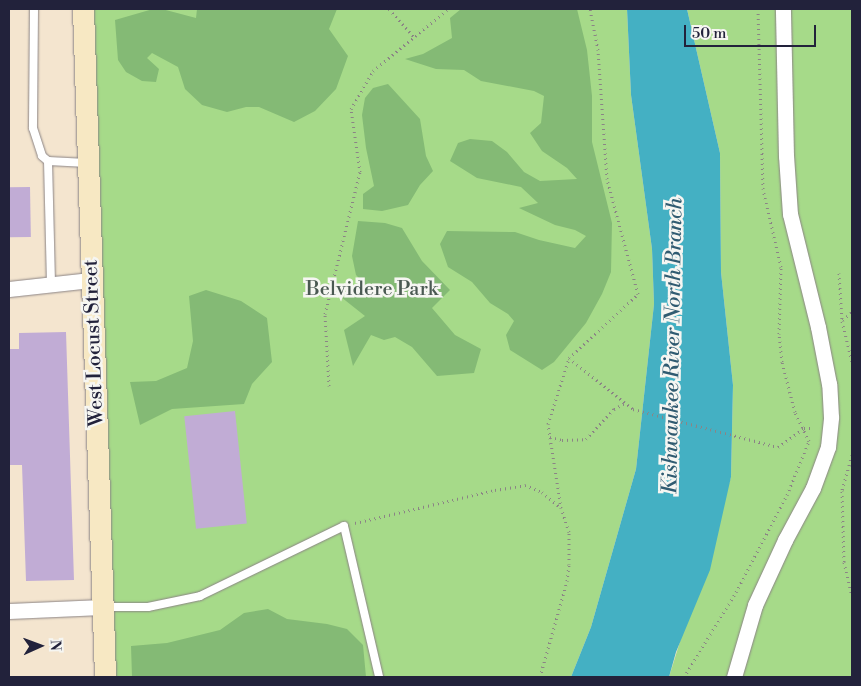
<!DOCTYPE html>
<style>
body{margin:0}
#map{position:relative;width:861px;height:686px;overflow:hidden;background:#f4e5cf;font-family:"Libre Bodoni",serif}
div>[style]{position:absolute}
.green>*{inset:0;background:#a6da89}
.forest>*{inset:0;background:#84ba75}
.water>*{inset:0;background:#44b0c3}
.building>*{inset:0;background:#c1acd5;transform-origin:0 0}
.path>*{height:3px;margin-top:-1.5px;transform-origin:0;background:repeating-linear-gradient(90deg,#8b8485 0 1px,transparent 0 5px)}
.roads{filter:drop-shadow(0 0 1px #8b8485) drop-shadow(0 0 1px #8b8485)}
.lane>*{height:8px;margin:-4px;padding:0 4px;transform-origin:4px;border-radius:4px;background:#fff}
.street>*{height:15px;margin:-7.5px;padding:0 7.5px;transform-origin:7.5px;border-radius:7.5px;background:#fff}
.secondary>*{height:21px;margin:-10.5px;padding:0 10.5px;transform-origin:10.5px;border-radius:10.5px;background:#f7e8c3}
span{translate:-50% -50%;white-space:nowrap;text-align:center;line-height:1.15;-webkit-text-stroke:5px #f6f6f2;paint-order:stroke}
.park-label{font-size:20px;color:#4a5952}
.street-label{font-size:20px;color:#22223b}
.water-label{font-size:21px;color:#305b71;font-style:italic}
.frame{position:absolute;inset:0;border:10px solid #22223b;pointer-events:none}
.north{position:absolute;left:15px;top:621px;width:50px;height:50px;-webkit-text-stroke:4px #f6f6f2;paint-order:stroke;rotate:88deg;font-size:14px;font-weight:700;line-height:20px;text-align:center;color:#22223b}
.north::after{content:'';display:block;margin:auto;width:18px;height:22px;background:#22223b;clip-path:polygon(50% 0,100% 100%,50% 72%,0 100%)}
.scale{position:absolute;left:684px;top:25px;width:132px;height:22px;box-sizing:border-box;border:2px solid #22223b;border-top:0;padding-left:6px;font-size:15px;line-height:18px;white-space:nowrap;color:#22223b;-webkit-text-stroke:4px #f6f6f2;paint-order:stroke}
</style>
<div id="map">
<div class="green">
<i style="clip-path:polygon(83px 9px,627px 9px,631px 95px,652px 249px,654px 304px,636px 469px,591px 627px,571px 677px,105px 677px)"></i>
<i style="clip-path:polygon(687px 9px,852px 9px,852px 677px,669px 677px,731px 477px,733px 385px,721px 272px,720px 153px)"></i>
</div>
<div class="forest">
<i style="clip-path:polygon(153px 9px,162px 9px,196px 18px,197px 9px,337px 9px,329px 29px,348px 56px,336px 89px,315px 111px,294px 122px,259px 107px,246px 107px,227px 112px,202px 105px,185px 89px,178px 67px,152px 53px,147px 58px,159px 69px,156px 82px,142px 81px,126px 72px,118px 60px,115px 20px)"></i>
<i style="clip-path:polygon(461px 9px,577px 9px,587px 50px,592px 96px,592px 142px,612px 223px,611px 272px,602px 294px,586px 323px,554px 362px,542px 370px,510px 350px,506px 335px,514px 321px,508px 314px,490px 303px,472px 282px,448px 267px,440px 244px,447px 231px,515px 232px,539px 240px,575px 248px,586px 236px,575px 230px,555px 225px,519px 208px,538px 203px,521px 187px,477px 178px,450px 161px,458px 143px,470px 139px,492px 141px,507px 152px,524px 172px,540px 181px,577px 179px,567px 168px,542px 151px,530px 133px,541px 123px,544px 96px,534px 91px,481px 81px,464px 70px,436px 69px,405px 59px,423px 54px,452px 38px,450px 18px)"></i>
<i style="clip-path:polygon(388px 84px,420px 119px,426px 156px,433px 171px,420px 185px,408px 205px,382px 211px,363px 209px,363px 194px,374px 186px,366px 148px,362px 115px,365px 98px,373px 88px)"></i>
<i style="clip-path:polygon(358px 221px,385px 223px,402px 228px,422px 261px,450px 290px,432px 308px,455px 335px,481px 349px,474px 373px,437px 376px,412px 347px,395px 337px,384px 340px,371px 335px,353px 366px,344px 330px,365px 316px,341px 297px,363px 294px,366px 285px,356px 275px,352px 256px)"></i>
<i style="clip-path:polygon(206px 290px,241px 301px,267px 318px,272px 362px,252px 384px,244px 404px,172px 409px,140px 425px,130px 382px,156px 381px,187px 368px,193px 341px,189px 296px)"></i>
<i style="clip-path:polygon(268px 609px,287px 619px,327px 624px,347px 629px,363px 645px,366px 677px,132px 677px,131px 646px,167px 643px,220px 630px,244px 613px)"></i>
</div>
<div class="water">
<i style="clip-path:polygon(627px 9px,687px 9px,720px 153px,721px 272px,733px 385px,731px 477px,710px 570px,676px 652px,669px 677px,571px 677px,591px 627px,636px 469px,654px 304px,652px 249px,631px 95px)"></i>
</div>
<div class="building">
<i style="left:30px;top:187px;width:50px;height:21px;rotate:89deg"></i>
<i style="clip-path:polygon(66px 332px,74px 580px,26px 581px,22px 465px,9px 465px,9px 349px,19px 349px,19px 333px)"></i>
<i style="left:235px;top:411px;width:113px;height:51px;rotate:84deg"></i>
</div>
<div class="path">
<i style="left:389px;top:9px;width:38px;rotate:48deg"></i>
<i style="left:839px;top:273px;width:48px;rotate:86.4deg"></i>
<i style="left:842px;top:321px;width:42px;rotate:76.3deg"></i>
<i style="left:843px;top:320px;width:12px;rotate:-42deg"></i>
<i style="left:569px;top:358px;width:82px;rotate:38.6deg"></i>
<i style="left:633px;top:409px;width:150px;rotate:14.7deg"></i>
<i style="left:778px;top:447px;width:32px;rotate:-36deg"></i>
<i style="left:804px;top:428px;width:10px"></i>
<i style="left:329px;top:386px;width:72px;rotate:-93.2deg"></i>
<i style="left:325px;top:314px;width:146px;rotate:-76.2deg"></i>
<i style="left:360px;top:172px;width:64px;rotate:-98.1deg"></i>
<i style="left:351px;top:109px;width:44px;rotate:-59.9deg"></i>
<i style="left:373px;top:71px;width:97px;rotate:-39.6deg"></i>
<i style="left:550px;top:437px;width:12px;rotate:14deg"></i>
<i style="left:562px;top:440px;width:24px;rotate:-2deg"></i>
<i style="left:586px;top:439px;width:41px;rotate:-47deg"></i>
<i style="left:614px;top:409px;width:13px;rotate:-29deg"></i>
<i style="left:852px;top:455px;width:37px;rotate:106deg"></i>
<i style="left:842px;top:491px;width:71px;rotate:88.4deg"></i>
<i style="left:844px;top:562px;width:35px;rotate:77deg"></i>
<i style="left:355px;top:523px;width:144px;rotate:-13.3deg"></i>
<i style="left:495px;top:490px;width:30px;rotate:-9deg"></i>
<i style="left:525px;top:485px;width:18px;rotate:22deg"></i>
<i style="left:542px;top:492px;width:23px;rotate:40deg"></i>
<i style="left:540px;top:677px;width:100px;rotate:-74.3deg"></i>
<i style="left:567px;top:581px;width:17px;rotate:-83deg"></i>
<i style="left:569px;top:564px;width:32px;rotate:-90deg"></i>
<i style="left:569px;top:532px;width:25px;rotate:-108deg"></i>
<i style="left:561px;top:508px;width:85px;rotate:-98.8deg"></i>
<i style="left:548px;top:424px;width:69px;rotate:-72.3deg"></i>
<i style="left:569px;top:358px;width:94px;rotate:-42.8deg"></i>
<i style="left:638px;top:294px;width:119px;rotate:-105.1deg"></i>
<i style="left:607px;top:179px;width:129px;rotate:-94deg"></i>
<i style="left:598px;top:50px;width:42px;rotate:-101deg"></i>
<i style="left:684px;top:677px;width:100px;rotate:-58.5deg"></i>
<i style="left:736px;top:592px;width:110px;rotate:-62.3deg"></i>
<i style="left:787px;top:495px;width:58px;rotate:-67.8deg"></i>
<i style="left:809px;top:441px;width:32px;rotate:-116deg"></i>
<i style="left:795px;top:412px;width:52px;rotate:-104.6deg"></i>
<i style="left:782px;top:362px;width:28px;rotate:-96deg"></i>
<i style="left:779px;top:334px;width:67px;rotate:-88.3deg"></i>
<i style="left:781px;top:267px;width:80px;rotate:-103deg"></i>
<i style="left:763px;top:189px;width:180px;rotate:-91.6deg"></i>
</div>
<div class="roads">
<div class="lane">
<i style="left:34px;top:9px;width:119px;rotate:90.5deg"></i>
<i style="left:33px;top:128px;width:29px;rotate:72deg"></i>
<i style="left:42px;top:156px;width:8px;rotate:40deg"></i>
<i style="left:48px;top:161px;width:39px;rotate:3deg"></i>
<i style="left:48px;top:161px;width:124px;rotate:88.6deg"></i>
<i style="left:103px;top:607px;width:45px"></i>
<i style="left:148px;top:607px;width:53px;rotate:-11.9deg"></i>
<i style="left:200px;top:596px;width:160px;rotate:-25.9deg"></i>
<i style="left:344px;top:526px;width:155px;rotate:76.9deg"></i>
</div>
<div class="street">
<i style="left:9px;top:289px;width:82px;rotate:-6.3deg"></i>
<i style="left:9px;top:611px;width:93px;rotate:-2.5deg"></i>
<i style="left:734px;top:677px;width:75px;rotate:-73.7deg"></i>
<i style="left:755px;top:605px;width:72px;rotate:-65.2deg"></i>
<i style="left:785px;top:540px;width:59px;rotate:-61.7deg"></i>
<i style="left:813px;top:488px;width:44px;rotate:-69.9deg"></i>
<i style="left:828px;top:447px;width:30px;rotate:-84deg"></i>
<i style="left:831px;top:417px;width:33px;rotate:-93deg"></i>
<i style="left:829px;top:384px;width:58px;rotate:-100.9deg"></i>
<i style="left:818px;top:327px;width:116px;rotate:-103.9deg"></i>
<i style="left:790px;top:214px;width:58px;rotate:-93.9deg"></i>
<i style="left:786px;top:156px;width:147px;rotate:-91.2deg"></i>
</div>
<div class="secondary">
<i style="left:83px;top:9px;width:668px;rotate:88.11deg"></i>
</div>
</div>
<div class="park-label">
<span style="left:372px;top:289px">Belvidere Park</span>
</div>
<div class="street-label">
<span style="left:94px;top:343px;rotate:-92deg">West Locust Street</span>
</div>
<div class="water-label">
<span style="left:673px;top:346px;rotate:-89deg">Kishwaukee River North Branch</span>
</div>
<div class="frame"></div>
<div class="north">N</div>
<div class="scale">50 m</div>
</div>
